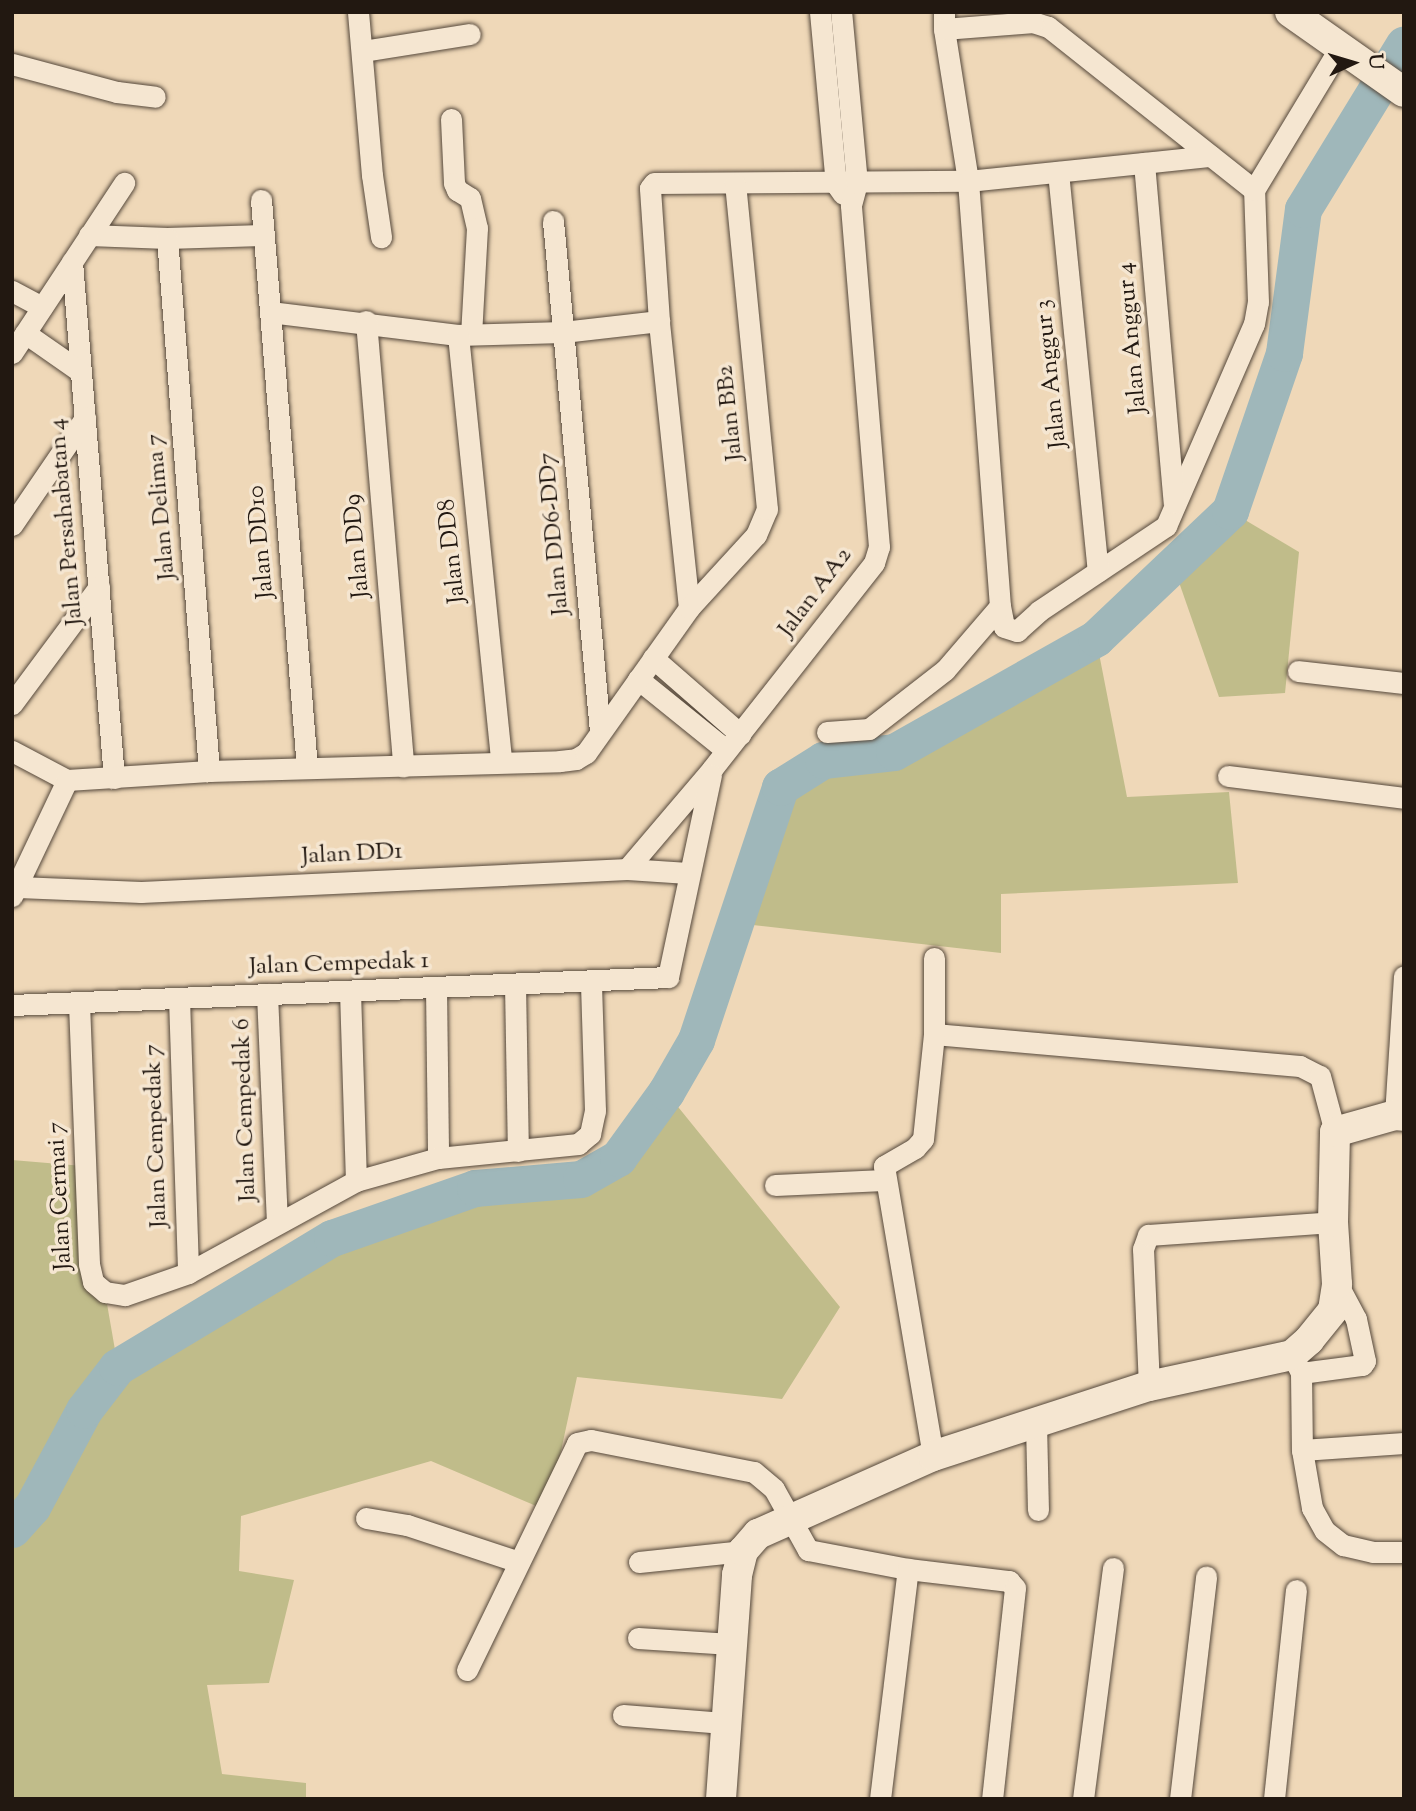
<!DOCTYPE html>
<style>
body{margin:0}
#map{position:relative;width:1416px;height:1811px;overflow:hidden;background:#efd8b8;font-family:"Sorts Mill Goudy",serif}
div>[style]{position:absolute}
.green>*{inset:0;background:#c0bc8a}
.river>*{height:37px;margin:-18.5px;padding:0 18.5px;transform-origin:18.5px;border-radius:18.5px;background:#9fb7ba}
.roads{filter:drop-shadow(0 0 2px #55483b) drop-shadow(0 0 2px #55483b)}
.street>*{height:21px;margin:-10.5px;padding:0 10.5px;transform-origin:10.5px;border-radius:10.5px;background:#f5e6d1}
.secondary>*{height:30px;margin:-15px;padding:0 15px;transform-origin:15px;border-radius:15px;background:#f5e6d1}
span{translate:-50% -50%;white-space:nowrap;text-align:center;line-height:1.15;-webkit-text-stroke:7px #f5e6d1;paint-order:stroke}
.street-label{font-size:24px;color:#221811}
.frame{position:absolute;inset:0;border:14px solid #221811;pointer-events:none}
.north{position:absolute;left:1318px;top:28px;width:70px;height:70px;-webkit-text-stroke:5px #f5e6d1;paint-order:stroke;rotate:86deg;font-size:19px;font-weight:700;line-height:28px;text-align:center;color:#221811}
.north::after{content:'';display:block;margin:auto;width:24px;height:32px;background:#221811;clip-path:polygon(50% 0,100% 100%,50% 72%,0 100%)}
</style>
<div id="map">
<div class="green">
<i style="clip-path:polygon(1230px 511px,1299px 552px,1285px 693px,1219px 697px,1173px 565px)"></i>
<i style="clip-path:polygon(1096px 638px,1127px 797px,1229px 792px,1238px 883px,1001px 894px,1001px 953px,735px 923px,780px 787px,823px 760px,894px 752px)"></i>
<i style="clip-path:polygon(666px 1092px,840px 1307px,782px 1399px,577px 1377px,548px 1511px,431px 1461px,241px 1516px,239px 1571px,294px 1580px,269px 1683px,207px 1685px,222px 1774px,306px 1783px,306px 1799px,12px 1799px,12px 1160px,83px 1166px,118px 1367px,332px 1238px,475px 1188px,581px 1179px,618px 1158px)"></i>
</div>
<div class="river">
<i style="left:12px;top:1529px;width:30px;rotate:-48deg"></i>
<i style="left:32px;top:1507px;width:110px;rotate:-61.8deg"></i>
<i style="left:84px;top:1410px;width:54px;rotate:-52.5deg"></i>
<i style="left:117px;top:1367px;width:251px;rotate:-31deg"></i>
<i style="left:332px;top:1238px;width:151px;rotate:-19.3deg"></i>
<i style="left:475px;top:1188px;width:106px;rotate:-4.9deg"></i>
<i style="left:581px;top:1179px;width:43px;rotate:-29.6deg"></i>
<i style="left:618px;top:1158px;width:82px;rotate:-54deg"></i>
<i style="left:666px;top:1092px;width:60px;rotate:-60deg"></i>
<i style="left:696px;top:1040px;width:267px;rotate:-71.6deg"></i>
<i style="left:780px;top:787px;width:51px;rotate:-32.1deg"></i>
<i style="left:823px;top:760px;width:71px;rotate:-6.4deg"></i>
<i style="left:894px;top:752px;width:232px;rotate:-29.4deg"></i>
<i style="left:1096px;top:638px;width:185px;rotate:-43.5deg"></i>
<i style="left:1230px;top:511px;width:167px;rotate:-71.1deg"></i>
<i style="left:1284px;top:353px;width:145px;rotate:-82.5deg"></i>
<i style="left:1303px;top:209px;width:193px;rotate:-58.5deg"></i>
</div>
<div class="roads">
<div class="street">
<i style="left:358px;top:12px;width:164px;rotate:85.1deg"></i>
<i style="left:372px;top:175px;width:63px;rotate:81.7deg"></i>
<i style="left:820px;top:12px;width:173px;rotate:84.7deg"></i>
<i style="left:836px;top:184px;width:12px;rotate:55deg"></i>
<i style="left:944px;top:12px;width:17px;rotate:90deg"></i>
<i style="left:944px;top:29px;width:154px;rotate:81deg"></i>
<i style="left:968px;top:181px;width:426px;rotate:85.7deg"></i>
<i style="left:1000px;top:606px;width:21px;rotate:79deg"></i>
<i style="left:1004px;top:627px;width:14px;rotate:17deg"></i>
<i style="left:1017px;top:631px;width:30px;rotate:-42deg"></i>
<i style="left:1039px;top:611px;width:153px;rotate:-33.8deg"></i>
<i style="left:1166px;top:526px;width:220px;rotate:-66.5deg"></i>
<i style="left:1254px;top:324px;width:22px;rotate:-80deg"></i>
<i style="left:1258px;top:302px;width:112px;rotate:-92deg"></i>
<i style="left:1254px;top:190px;width:263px;rotate:-141.6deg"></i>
<i style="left:1048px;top:27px;width:16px;rotate:-162deg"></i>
<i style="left:1033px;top:22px;width:89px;rotate:175.5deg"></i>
<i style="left:363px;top:51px;width:108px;rotate:-9deg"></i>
<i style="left:12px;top:64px;width:109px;rotate:14.9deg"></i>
<i style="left:117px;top:92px;width:38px;rotate:7deg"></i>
<i style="left:451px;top:119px;width:64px;rotate:87.3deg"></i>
<i style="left:454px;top:183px;width:8px;rotate:67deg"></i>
<i style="left:457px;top:190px;width:15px;rotate:32deg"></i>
<i style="left:470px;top:198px;width:31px;rotate:77deg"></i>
<i style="left:477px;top:228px;width:106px;rotate:93.2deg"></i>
<i style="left:1144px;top:163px;width:341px;rotate:85deg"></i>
<i style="left:1058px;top:172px;width:401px;rotate:84.3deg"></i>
<i style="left:1254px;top:190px;width:165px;rotate:-58.9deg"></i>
<i style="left:261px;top:200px;width:570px;rotate:85.37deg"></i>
<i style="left:553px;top:221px;width:513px;rotate:84.74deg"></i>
<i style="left:89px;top:235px;width:78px;rotate:2.2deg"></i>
<i style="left:167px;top:238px;width:95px;rotate:-1.8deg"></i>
<i style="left:167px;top:238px;width:535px;rotate:85.49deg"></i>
<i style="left:72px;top:262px;width:518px;rotate:85.35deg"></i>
<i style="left:12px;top:291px;width:34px;rotate:28deg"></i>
<i style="left:270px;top:312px;width:189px;rotate:7deg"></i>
<i style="left:458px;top:335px;width:105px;rotate:-1.6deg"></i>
<i style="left:563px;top:332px;width:97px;rotate:-6.5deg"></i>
<i style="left:366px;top:321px;width:447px;rotate:85.2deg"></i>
<i style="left:25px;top:333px;width:68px;rotate:34.9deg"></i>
<i style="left:458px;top:335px;width:429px;rotate:84.2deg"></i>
<i style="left:12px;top:353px;width:204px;rotate:-56.6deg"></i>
<i style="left:12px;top:525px;width:130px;rotate:-55.7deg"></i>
<i style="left:689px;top:608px;width:289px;rotate:-96deg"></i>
<i style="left:659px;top:321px;width:133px;rotate:-93.9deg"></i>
<i style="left:650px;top:188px;width:6px;rotate:-51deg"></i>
<i style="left:654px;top:183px;width:314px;rotate:-0.4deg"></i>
<i style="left:968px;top:181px;width:244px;rotate:-5.9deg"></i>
<i style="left:653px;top:658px;width:116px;rotate:41.1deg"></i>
<i style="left:1298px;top:671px;width:107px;rotate:6.5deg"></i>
<i style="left:638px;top:679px;width:113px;rotate:38.9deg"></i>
<i style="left:12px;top:704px;width:146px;rotate:-53.4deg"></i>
<i style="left:827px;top:732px;width:42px;rotate:-4.1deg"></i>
<i style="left:869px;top:729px;width:96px;rotate:-37.8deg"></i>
<i style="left:945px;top:670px;width:84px;rotate:-49.3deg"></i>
<i style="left:12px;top:751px;width:62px;rotate:27.8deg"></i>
<i style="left:1228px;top:776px;width:177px;rotate:7.1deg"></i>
<i style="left:627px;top:869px;width:131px;rotate:-49.6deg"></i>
<i style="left:712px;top:769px;width:262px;rotate:-51.8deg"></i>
<i style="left:874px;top:563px;width:17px;rotate:-73deg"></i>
<i style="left:879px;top:547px;width:343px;rotate:-94.7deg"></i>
<i style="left:851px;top:205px;width:23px;rotate:-75deg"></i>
<i style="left:857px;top:183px;width:172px;rotate:-95.3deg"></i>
<i style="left:12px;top:883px;width:7px;rotate:34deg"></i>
<i style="left:18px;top:887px;width:123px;rotate:2.3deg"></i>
<i style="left:141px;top:892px;width:487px;rotate:-2.7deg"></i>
<i style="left:627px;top:869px;width:61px;rotate:3.8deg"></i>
<i style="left:12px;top:896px;width:128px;rotate:-64.6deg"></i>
<i style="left:67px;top:780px;width:142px;rotate:-3.6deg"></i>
<i style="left:209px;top:771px;width:351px;rotate:-1.6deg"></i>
<i style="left:560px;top:761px;width:16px;rotate:-7deg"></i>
<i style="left:576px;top:759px;width:12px;rotate:-31deg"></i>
<i style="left:586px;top:753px;width:178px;rotate:-54.6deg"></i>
<i style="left:689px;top:608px;width:99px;rotate:-47.5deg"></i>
<i style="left:756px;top:535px;width:28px;rotate:-67deg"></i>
<i style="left:767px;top:509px;width:326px;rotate:-95.6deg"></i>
<i style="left:515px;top:984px;width:167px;rotate:89deg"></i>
<i style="left:436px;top:987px;width:171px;rotate:89.3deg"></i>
<i style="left:350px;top:991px;width:190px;rotate:88.2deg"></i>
<i style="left:267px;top:994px;width:229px;rotate:87.5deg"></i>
<i style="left:179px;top:998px;width:275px;rotate:88.1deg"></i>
<i style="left:79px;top:1003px;width:261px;rotate:87.8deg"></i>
<i style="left:89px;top:1264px;width:18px;rotate:77deg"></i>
<i style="left:93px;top:1282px;width:16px;rotate:40deg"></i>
<i style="left:105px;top:1292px;width:20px;rotate:9deg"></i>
<i style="left:125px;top:1295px;width:67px;rotate:-19.2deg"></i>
<i style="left:188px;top:1273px;width:192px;rotate:-28.7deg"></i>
<i style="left:356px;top:1181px;width:85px;rotate:-15.7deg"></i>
<i style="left:438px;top:1158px;width:141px;rotate:-5.7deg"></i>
<i style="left:578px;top:1144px;width:16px;rotate:-40deg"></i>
<i style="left:590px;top:1134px;width:24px;rotate:-78deg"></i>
<i style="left:595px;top:1111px;width:130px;rotate:-91.8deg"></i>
<i style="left:12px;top:1005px;width:657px;rotate:-2.44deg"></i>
<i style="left:668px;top:977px;width:207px;rotate:-78deg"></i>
<i style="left:934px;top:1034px;width:367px;rotate:5deg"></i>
<i style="left:1300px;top:1066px;width:22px;rotate:27deg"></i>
<i style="left:1320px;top:1076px;width:58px;rotate:75deg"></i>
<i style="left:1395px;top:1115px;width:139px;rotate:-86.3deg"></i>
<i style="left:775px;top:1185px;width:109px;rotate:-2.6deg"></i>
<i style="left:1292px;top:1355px;width:20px;rotate:63deg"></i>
<i style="left:1301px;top:1373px;width:77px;rotate:89.3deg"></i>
<i style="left:1302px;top:1450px;width:59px;rotate:80.2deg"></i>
<i style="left:1312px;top:1508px;width:26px;rotate:61deg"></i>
<i style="left:1325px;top:1531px;width:23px;rotate:38deg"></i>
<i style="left:1343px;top:1545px;width:31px;rotate:13deg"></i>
<i style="left:1373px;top:1552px;width:31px"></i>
<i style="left:1301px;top:1373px;width:62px;rotate:-7.5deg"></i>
<i style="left:1362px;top:1365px;width:5px;rotate:-53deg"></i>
<i style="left:1365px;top:1361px;width:43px;rotate:-102.1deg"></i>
<i style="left:1356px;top:1319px;width:40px;rotate:-118deg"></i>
<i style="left:1149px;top:1386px;width:137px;rotate:-92.5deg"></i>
<i style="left:1143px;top:1249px;width:15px;rotate:-70deg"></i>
<i style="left:1148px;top:1235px;width:185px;rotate:-4deg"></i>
<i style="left:1036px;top:1423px;width:87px;rotate:88.7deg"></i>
<i style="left:1302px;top:1450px;width:102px;rotate:-3.9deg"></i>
<i style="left:933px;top:1456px;width:294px;rotate:-99.6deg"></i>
<i style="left:884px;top:1166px;width:36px;rotate:-30deg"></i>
<i style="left:915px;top:1148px;width:12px;rotate:-48deg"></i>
<i style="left:923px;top:1139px;width:106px;rotate:-84deg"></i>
<i style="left:934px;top:1034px;width:76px;rotate:-90deg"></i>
<i style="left:366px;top:1518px;width:42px;rotate:9.7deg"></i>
<i style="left:407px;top:1525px;width:118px;rotate:18.3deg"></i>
<i style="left:639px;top:1562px;width:105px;rotate:-6deg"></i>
<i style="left:638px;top:1638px;width:93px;rotate:3.7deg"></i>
<i style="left:467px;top:1670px;width:252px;rotate:-64.1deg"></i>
<i style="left:577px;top:1443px;width:14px;rotate:-12deg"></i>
<i style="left:591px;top:1440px;width:166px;rotate:11.1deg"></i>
<i style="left:754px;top:1472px;width:26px;rotate:40deg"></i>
<i style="left:774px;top:1489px;width:70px;rotate:60.9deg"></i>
<i style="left:808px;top:1550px;width:102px;rotate:10.8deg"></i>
<i style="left:623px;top:1715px;width:101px;rotate:4.5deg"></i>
<i style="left:880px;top:1799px;width:232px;rotate:-83.1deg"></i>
<i style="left:908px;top:1569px;width:102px;rotate:6.8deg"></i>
<i style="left:1009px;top:1581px;width:9px;rotate:49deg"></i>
<i style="left:1015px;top:1588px;width:212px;rotate:96.2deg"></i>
<i style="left:1083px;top:1799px;width:233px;rotate:-82.6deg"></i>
<i style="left:1180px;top:1799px;width:224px;rotate:-83.3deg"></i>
<i style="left:1274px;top:1799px;width:210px;rotate:-84deg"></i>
</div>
<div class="secondary">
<i style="left:1290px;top:12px;width:139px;rotate:35.1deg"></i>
<i style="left:721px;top:1799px;width:225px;rotate:-85.9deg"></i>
<i style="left:737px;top:1575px;width:25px;rotate:-76deg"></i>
<i style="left:743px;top:1551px;width:23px;rotate:-49deg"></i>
<i style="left:758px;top:1534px;width:192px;rotate:-24deg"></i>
<i style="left:933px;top:1456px;width:227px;rotate:-18deg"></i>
<i style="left:1149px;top:1386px;width:146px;rotate:-12.2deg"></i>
<i style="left:1292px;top:1355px;width:23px;rotate:-41deg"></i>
<i style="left:1309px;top:1340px;width:38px;rotate:-51deg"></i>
<i style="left:1333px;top:1310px;width:26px;rotate:-81deg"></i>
<i style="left:1337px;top:1284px;width:62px;rotate:-93.7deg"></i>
<i style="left:1333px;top:1222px;width:90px;rotate:-88.7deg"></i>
<i style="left:1335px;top:1132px;width:62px;rotate:-15.8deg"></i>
<i style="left:1395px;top:1115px;width:9px;rotate:6deg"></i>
</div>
</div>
<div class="street-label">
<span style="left:1133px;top:338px;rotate:-95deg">Jalan Anggur 4</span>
<span style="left:1052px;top:374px;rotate:-96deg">Jalan Anggur 3</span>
<span style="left:731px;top:413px;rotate:-96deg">Jalan BB2</span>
<span style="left:162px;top:507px;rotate:-95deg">Jalan Delima 7</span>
<span style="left:67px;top:522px;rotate:-95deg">Jalan Persahabatan 4</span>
<span style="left:555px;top:534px;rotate:-95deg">Jalan DD6-DD7</span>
<span style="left:262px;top:542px;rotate:-95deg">Jalan DD10</span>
<span style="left:358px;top:546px;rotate:-95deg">Jalan DD9</span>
<span style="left:453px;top:551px;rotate:-96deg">Jalan DD8</span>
<span style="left:816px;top:593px;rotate:-53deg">Jalan AA2</span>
<span style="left:352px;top:855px;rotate:-3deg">Jalan DD1</span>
<span style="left:339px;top:965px;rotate:-2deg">Jalan Cempedak 1</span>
<span style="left:246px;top:1110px;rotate:-92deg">Jalan Cempedak 6</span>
<span style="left:157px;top:1136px;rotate:-92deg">Jalan Cempedak 7</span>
<span style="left:61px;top:1196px;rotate:-93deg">Jalan Cermai 7</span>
</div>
<div class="frame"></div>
<div class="north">U</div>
</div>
